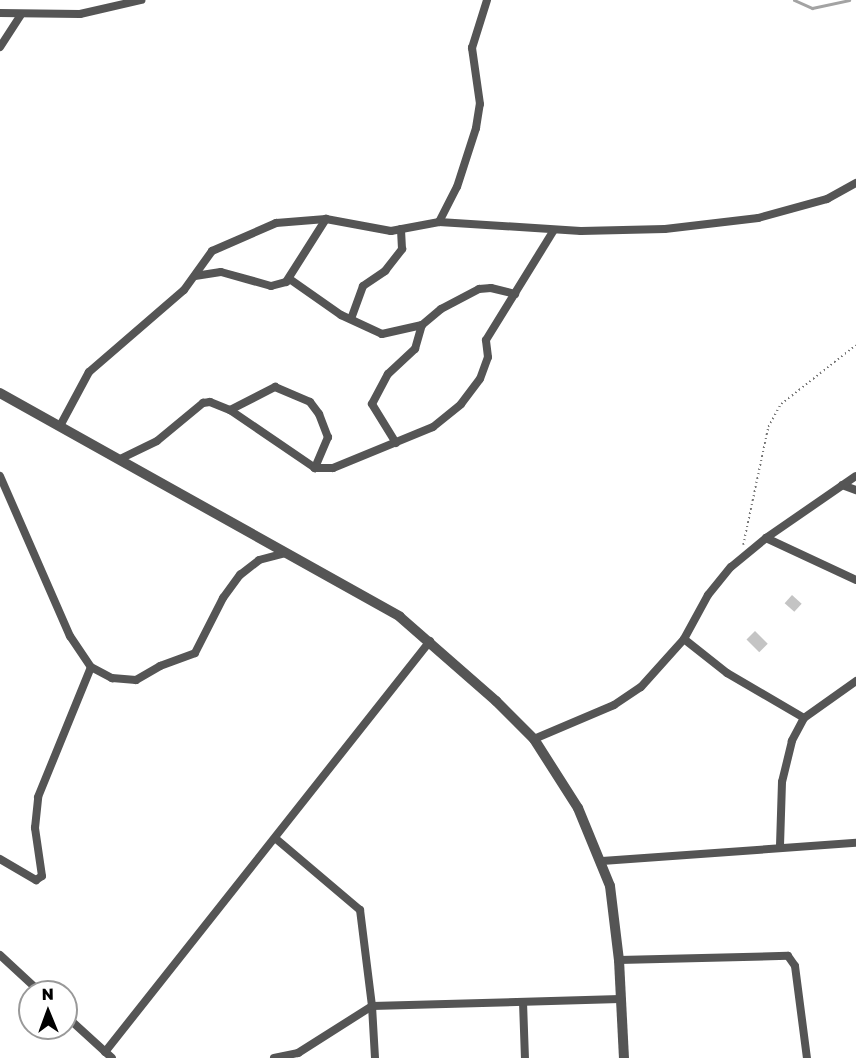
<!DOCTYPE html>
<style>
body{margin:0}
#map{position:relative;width:856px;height:1058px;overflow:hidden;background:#fff;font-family:"Golos Text",sans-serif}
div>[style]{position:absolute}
.stream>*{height:3px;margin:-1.5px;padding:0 1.5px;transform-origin:1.5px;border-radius:1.5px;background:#a3a3a3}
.building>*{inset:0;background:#c4c4c4;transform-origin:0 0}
.path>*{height:1.5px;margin-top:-0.75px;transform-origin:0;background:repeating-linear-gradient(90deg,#777 0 1.5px,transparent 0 4.5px)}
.minor>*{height:8px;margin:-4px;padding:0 4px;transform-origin:4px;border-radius:4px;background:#555}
.tertiary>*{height:10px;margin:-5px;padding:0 5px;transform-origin:5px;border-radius:5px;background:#555}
span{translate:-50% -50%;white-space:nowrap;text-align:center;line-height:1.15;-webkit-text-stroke:5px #fff;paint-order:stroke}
.north{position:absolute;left:18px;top:980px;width:60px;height:60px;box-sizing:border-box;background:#fff;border:2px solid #999;border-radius:50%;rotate:359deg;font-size:16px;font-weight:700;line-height:24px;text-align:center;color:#000}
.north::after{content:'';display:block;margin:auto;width:21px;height:27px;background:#000;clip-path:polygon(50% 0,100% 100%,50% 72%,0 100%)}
</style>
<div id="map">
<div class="stream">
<i style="left:794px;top:0;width:20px;rotate:24deg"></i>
<i style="left:812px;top:8px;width:38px;rotate:-12deg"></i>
</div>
<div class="building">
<i style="left:792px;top:595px;width:13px;height:11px;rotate:42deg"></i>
<i style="left:755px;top:631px;width:18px;height:12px;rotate:45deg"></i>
</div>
<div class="path">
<i style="left:743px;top:545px;width:121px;rotate:-78deg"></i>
<i style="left:768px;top:427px;width:26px;rotate:-61deg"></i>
<i style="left:781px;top:404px;width:95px;rotate:-38.2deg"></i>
</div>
<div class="minor">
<i style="left:0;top:13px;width:80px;rotate:0.7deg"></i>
<i style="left:80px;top:14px;width:63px;rotate:-12.9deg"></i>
<i style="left:0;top:47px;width:38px;rotate:-57deg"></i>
<i style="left:439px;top:222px;width:39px;rotate:-63deg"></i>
<i style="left:457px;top:187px;width:62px;rotate:-72.1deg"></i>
<i style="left:476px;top:128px;width:24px;rotate:-81deg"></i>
<i style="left:480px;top:104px;width:57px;rotate:-98.1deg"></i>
<i style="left:472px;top:48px;width:50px;rotate:-72.6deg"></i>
<i style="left:195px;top:276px;width:26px;rotate:-9deg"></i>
<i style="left:221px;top:272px;width:52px;rotate:15.6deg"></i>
<i style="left:271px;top:286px;width:16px;rotate:-15deg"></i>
<i style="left:286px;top:282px;width:75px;rotate:-57.6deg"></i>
<i style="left:291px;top:280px;width:61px;rotate:35deg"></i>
<i style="left:341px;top:315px;width:45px;rotate:24.9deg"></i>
<i style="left:382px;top:334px;width:41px;rotate:-12.7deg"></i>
<i style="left:422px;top:325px;width:25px;rotate:-40deg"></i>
<i style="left:441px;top:309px;width:43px;rotate:-27.8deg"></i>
<i style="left:479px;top:289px;width:12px;rotate:-5deg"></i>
<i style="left:491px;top:288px;width:25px;rotate:14deg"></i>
<i style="left:351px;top:319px;width:35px;rotate:-70deg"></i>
<i style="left:363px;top:286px;width:27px;rotate:-34deg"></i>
<i style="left:385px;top:271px;width:28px;rotate:-52deg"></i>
<i style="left:402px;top:249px;width:20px;rotate:-93deg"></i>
<i style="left:230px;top:410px;width:51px;rotate:-27.1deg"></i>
<i style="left:275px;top:387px;width:38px;rotate:23deg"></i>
<i style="left:310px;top:402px;width:15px;rotate:53deg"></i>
<i style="left:319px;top:414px;width:25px;rotate:69deg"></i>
<i style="left:328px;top:437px;width:34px;rotate:113deg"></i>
<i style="left:60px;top:426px;width:61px;rotate:-61.8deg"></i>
<i style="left:89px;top:372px;width:125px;rotate:-40.8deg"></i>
<i style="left:184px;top:290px;width:48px;rotate:-54.3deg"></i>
<i style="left:212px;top:251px;width:70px;rotate:-23.6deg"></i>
<i style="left:276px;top:223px;width:50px;rotate:-4.6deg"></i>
<i style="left:326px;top:219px;width:66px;rotate:10.5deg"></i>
<i style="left:391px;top:231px;width:49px;rotate:-10.6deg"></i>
<i style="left:439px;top:222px;width:142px;rotate:3.6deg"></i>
<i style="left:581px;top:231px;width:84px;rotate:-1.4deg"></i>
<i style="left:665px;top:229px;width:94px;rotate:-6.7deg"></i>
<i style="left:758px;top:218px;width:72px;rotate:-15.4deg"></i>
<i style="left:827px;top:199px;width:33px;rotate:-29deg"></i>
<i style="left:396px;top:443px;width:46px;rotate:-121.6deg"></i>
<i style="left:372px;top:404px;width:34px;rotate:-62deg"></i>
<i style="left:388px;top:374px;width:37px;rotate:-43deg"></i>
<i style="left:415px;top:349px;width:25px;rotate:-74deg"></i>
<i style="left:120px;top:459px;width:41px;rotate:-25.9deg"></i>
<i style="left:157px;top:441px;width:60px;rotate:-39.6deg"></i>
<i style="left:203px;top:403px;width:7px;rotate:-8deg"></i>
<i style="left:210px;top:402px;width:22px;rotate:22deg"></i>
<i style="left:230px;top:410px;width:103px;rotate:34.3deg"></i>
<i style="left:315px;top:468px;width:18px"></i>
<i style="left:333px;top:468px;width:108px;rotate:-22.3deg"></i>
<i style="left:433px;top:427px;width:36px;rotate:-39deg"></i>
<i style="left:461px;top:404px;width:31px;rotate:-53deg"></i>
<i style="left:480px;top:379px;width:23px;rotate:-70deg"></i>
<i style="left:488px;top:357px;width:17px;rotate:-97deg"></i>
<i style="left:486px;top:340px;width:129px;rotate:-58.3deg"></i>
<i style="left:0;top:476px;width:175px;rotate:66.4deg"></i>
<i style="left:70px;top:636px;width:37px;rotate:56deg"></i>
<i style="left:91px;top:667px;width:24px;rotate:28deg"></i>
<i style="left:112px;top:678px;width:24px;rotate:5deg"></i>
<i style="left:136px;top:680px;width:28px;rotate:-30deg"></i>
<i style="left:160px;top:666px;width:37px;rotate:-20deg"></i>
<i style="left:195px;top:653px;width:62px;rotate:-63deg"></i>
<i style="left:223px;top:598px;width:29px;rotate:-54deg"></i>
<i style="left:240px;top:575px;width:24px;rotate:-38deg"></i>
<i style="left:259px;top:560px;width:27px;rotate:-15deg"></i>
<i style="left:842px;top:485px;width:15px;rotate:20deg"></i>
<i style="left:766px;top:538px;width:109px;rotate:-34.6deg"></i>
<i style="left:684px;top:639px;width:55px;rotate:38.3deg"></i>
<i style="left:727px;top:673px;width:89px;rotate:30.3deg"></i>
<i style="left:804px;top:718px;width:26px;rotate:118deg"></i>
<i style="left:792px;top:741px;width:42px;rotate:103.7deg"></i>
<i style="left:782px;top:782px;width:65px;rotate:91.8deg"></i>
<i style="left:804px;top:718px;width:64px;rotate:-35.4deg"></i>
<i style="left:534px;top:739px;width:87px;rotate:-23deg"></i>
<i style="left:614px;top:705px;width:32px;rotate:-34deg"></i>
<i style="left:641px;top:687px;width:64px;rotate:-48.1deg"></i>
<i style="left:684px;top:639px;width:50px;rotate:-61.4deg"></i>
<i style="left:708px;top:595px;width:36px;rotate:-51deg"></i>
<i style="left:731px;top:567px;width:45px;rotate:-39.6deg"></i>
<i style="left:766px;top:538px;width:99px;rotate:25deg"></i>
<i style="left:0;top:859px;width:42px;rotate:30.3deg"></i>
<i style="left:36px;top:880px;width:7px;rotate:-34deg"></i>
<i style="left:42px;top:876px;width:49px;rotate:-98.3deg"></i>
<i style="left:35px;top:828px;width:31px;rotate:-84deg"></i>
<i style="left:38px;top:797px;width:140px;rotate:-67.8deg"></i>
<i style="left:602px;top:861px;width:255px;rotate:-4.1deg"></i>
<i style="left:0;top:955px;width:54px;rotate:42.8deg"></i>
<i style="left:619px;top:960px;width:169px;rotate:-1.4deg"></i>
<i style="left:788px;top:956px;width:12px;rotate:55deg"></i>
<i style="left:795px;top:966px;width:93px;rotate:82.6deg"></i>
<i style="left:523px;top:1002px;width:56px;rotate:88deg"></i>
<i style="left:66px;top:1016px;width:62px;rotate:42.4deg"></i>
<i style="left:105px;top:1052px;width:524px;rotate:-51.66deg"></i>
<i style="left:274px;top:1058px;width:25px;rotate:-12deg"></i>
<i style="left:298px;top:1053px;width:88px;rotate:-32.4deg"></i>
<i style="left:372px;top:1006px;width:97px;rotate:-97.1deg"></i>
<i style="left:360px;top:910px;width:111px;rotate:-139.7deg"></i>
<i style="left:375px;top:1058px;width:52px;rotate:-93.3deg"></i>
<i style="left:372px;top:1006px;width:248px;rotate:-1.6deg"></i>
</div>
<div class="tertiary">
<i style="left:0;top:393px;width:458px;rotate:29.2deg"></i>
<i style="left:400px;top:617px;width:128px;rotate:41.2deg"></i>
<i style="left:496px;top:701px;width:54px;rotate:45deg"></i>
<i style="left:534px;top:739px;width:82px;rotate:57.5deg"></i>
<i style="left:578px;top:808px;width:84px;rotate:67.7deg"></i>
<i style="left:610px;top:886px;width:75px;rotate:83.1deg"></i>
<i style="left:619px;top:960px;width:98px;rotate:87.1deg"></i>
</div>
<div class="north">N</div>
</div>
